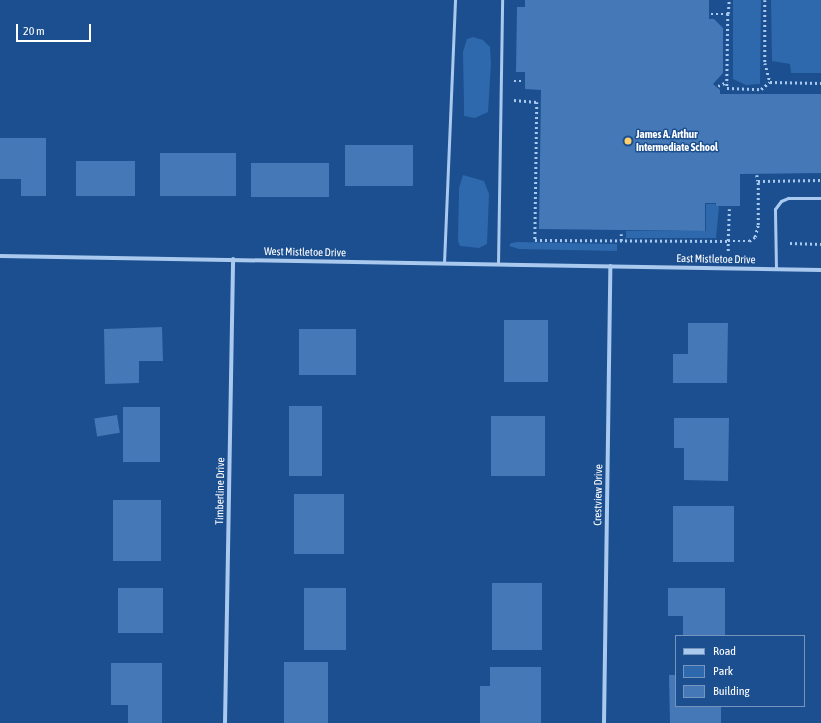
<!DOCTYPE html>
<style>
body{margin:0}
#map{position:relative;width:821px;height:723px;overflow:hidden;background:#1b4f8f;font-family:"Asap Condensed",sans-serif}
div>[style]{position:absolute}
.green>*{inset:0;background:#2e69ad}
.building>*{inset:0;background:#4478b7;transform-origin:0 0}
.path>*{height:2.5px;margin-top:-1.25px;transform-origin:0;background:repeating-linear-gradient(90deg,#a9c9ee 0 2px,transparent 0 5px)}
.service>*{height:3px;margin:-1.5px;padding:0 1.5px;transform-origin:1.5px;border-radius:1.5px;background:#a9c9ee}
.minor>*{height:4px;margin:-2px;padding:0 2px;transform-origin:2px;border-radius:2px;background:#a9c9ee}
.dots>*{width:11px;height:11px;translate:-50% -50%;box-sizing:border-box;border:2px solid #1b4f8f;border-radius:50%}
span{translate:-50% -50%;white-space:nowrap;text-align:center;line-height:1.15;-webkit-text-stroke:3px #1b4f8f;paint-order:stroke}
.poi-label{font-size:11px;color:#fff;font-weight:700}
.left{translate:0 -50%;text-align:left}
.street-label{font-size:11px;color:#fff}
.legend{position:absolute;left:675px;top:635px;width:130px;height:72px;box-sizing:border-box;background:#1b4f8f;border:1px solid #7695bc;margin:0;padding:5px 7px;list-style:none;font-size:12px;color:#fff}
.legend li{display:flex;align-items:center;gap:8px;height:20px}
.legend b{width:20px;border:1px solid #7695bc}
.scale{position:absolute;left:16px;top:24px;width:75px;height:18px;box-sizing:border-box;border:2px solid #fff;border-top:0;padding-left:5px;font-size:12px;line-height:14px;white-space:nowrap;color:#fff;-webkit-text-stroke:3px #1b4f8f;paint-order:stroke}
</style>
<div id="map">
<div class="green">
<i style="clip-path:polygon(733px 0,761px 0,760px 84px,746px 85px,733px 79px)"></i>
<i style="clip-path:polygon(771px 0,821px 0,821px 73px,791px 73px,790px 64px,772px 61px)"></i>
<i style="clip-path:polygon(473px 37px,483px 40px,490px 47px,491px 64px,488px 112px,475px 118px,464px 116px,464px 106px,463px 52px,467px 39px)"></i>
<i style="clip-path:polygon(463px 175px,484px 181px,489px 194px,487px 244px,479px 248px,460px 246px,458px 241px,459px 188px)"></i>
<i style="clip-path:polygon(706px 204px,715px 204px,719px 207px,716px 238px,626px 238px,626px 231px,706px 231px)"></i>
<i style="clip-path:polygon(518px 242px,617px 244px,617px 251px,519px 249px,509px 246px,511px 243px)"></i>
</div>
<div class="building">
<i style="clip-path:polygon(525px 0,709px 0,709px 19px,714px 19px,723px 28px,723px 73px,713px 84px,720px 90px,720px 94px,821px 94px,821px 173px,740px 174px,740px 206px,716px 206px,716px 203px,705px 203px,705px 231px,539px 229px,541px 90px,525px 89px,525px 72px,516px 72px,517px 7px,525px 7px)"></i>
<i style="clip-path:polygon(0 138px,46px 138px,46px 196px,21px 196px,21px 179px,0 179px)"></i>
<i style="left:345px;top:145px;width:68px;height:41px"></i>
<i style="left:160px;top:153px;width:76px;height:43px"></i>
<i style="left:76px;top:161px;width:59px;height:35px"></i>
<i style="left:251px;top:163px;width:78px;height:34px"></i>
<i style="left:504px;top:320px;width:44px;height:62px"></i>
<i style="clip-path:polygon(688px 323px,728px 323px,727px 383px,673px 383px,673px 354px,688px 354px)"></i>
<i style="clip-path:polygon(162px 327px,163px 361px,139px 361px,139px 383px,105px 384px,104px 329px)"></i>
<i style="left:299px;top:329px;width:57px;height:46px"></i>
<i style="left:289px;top:406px;width:33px;height:70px"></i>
<i style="left:123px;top:407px;width:37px;height:55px"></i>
<i style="left:117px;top:415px;width:18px;height:23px;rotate:81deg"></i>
<i style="left:491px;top:416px;width:54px;height:60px"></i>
<i style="clip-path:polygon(674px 418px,729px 418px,728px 481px,684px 480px,684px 448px,674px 448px)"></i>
<i style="left:294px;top:494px;width:50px;height:60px"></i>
<i style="left:113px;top:500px;width:48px;height:61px"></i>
<i style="left:673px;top:506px;width:61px;height:56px"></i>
<i style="left:492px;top:583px;width:50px;height:67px"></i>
<i style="left:118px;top:588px;width:45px;height:45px"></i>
<i style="left:304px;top:588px;width:42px;height:62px"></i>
<i style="clip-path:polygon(668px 588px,725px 588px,725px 636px,683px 636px,683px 616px,668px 616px)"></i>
<i style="left:284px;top:662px;width:44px;height:61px"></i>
<i style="clip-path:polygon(111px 663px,162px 663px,162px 723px,128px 723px,128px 705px,111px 705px)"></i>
<i style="clip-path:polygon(490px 667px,541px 667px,541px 723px,480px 723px,480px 686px,490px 686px)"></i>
<i style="clip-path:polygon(669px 675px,676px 675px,676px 706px,721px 706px,721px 723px,670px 723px)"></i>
</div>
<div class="path">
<i style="left:765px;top:0;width:63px;rotate:90deg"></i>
<i style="left:765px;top:63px;width:20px;rotate:75deg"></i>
<i style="left:770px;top:82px;width:51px;rotate:1.1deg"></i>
<i style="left:711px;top:14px;width:17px"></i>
<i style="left:728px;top:14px;width:74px;rotate:90.8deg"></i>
<i style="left:727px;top:88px;width:34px;rotate:2deg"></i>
<i style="left:761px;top:89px;width:11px;rotate:-38deg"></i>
<i style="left:728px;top:14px;width:14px;rotate:-86deg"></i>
<i style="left:514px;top:81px;width:10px"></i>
<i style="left:718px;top:86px;width:10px;rotate:-24deg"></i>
<i style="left:514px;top:100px;width:23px;rotate:5deg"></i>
<i style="left:537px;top:102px;width:138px;rotate:90.8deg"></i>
<i style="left:535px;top:240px;width:193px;rotate:0.3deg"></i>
<i style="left:728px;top:241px;width:32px;rotate:-88deg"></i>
<i style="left:757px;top:175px;width:6px;rotate:81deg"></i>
<i style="left:621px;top:241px;width:7px;rotate:-90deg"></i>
<i style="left:790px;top:243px;width:31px;rotate:2deg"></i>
<i style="left:728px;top:251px;width:10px;rotate:-90deg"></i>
<i style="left:728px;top:241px;width:21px"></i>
<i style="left:749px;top:241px;width:7px;rotate:-34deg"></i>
<i style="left:755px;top:237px;width:12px;rotate:-76deg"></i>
<i style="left:758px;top:225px;width:44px;rotate:-90deg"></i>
<i style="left:758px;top:181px;width:63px;rotate:-0.9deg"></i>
</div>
<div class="service">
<i style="left:444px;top:263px;width:263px;rotate:-87.6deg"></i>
<i style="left:498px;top:264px;width:264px;rotate:-89.1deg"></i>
<i style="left:776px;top:269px;width:60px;rotate:-91deg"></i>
<i style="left:775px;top:209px;width:10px;rotate:-53deg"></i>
<i style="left:781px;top:201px;width:8px;rotate:-23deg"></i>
<i style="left:788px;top:198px;width:33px"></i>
</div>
<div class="minor">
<i style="left:0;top:256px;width:821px;rotate:0.98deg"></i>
<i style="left:225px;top:723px;width:464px;rotate:-89deg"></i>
<i style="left:604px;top:723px;width:457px;rotate:-89.2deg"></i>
</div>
<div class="dots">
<i style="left:628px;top:141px;background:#ffd166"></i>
</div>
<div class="poi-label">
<span class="left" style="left:636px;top:141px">James A. Arthur<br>Intermediate School</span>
</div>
<div class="street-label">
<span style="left:305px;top:252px;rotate:1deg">West Mistletoe Drive</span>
<span style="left:716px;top:259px;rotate:1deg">East Mistletoe Drive</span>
<span style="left:220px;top:491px;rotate:-89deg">Timberline Drive</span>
<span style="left:598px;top:495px;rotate:-89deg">Crestview Drive</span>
</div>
<ul class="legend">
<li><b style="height:5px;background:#a9c9ee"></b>Road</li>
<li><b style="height:11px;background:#2e69ad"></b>Park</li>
<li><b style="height:11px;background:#4478b7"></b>Building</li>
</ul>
<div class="scale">20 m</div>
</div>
